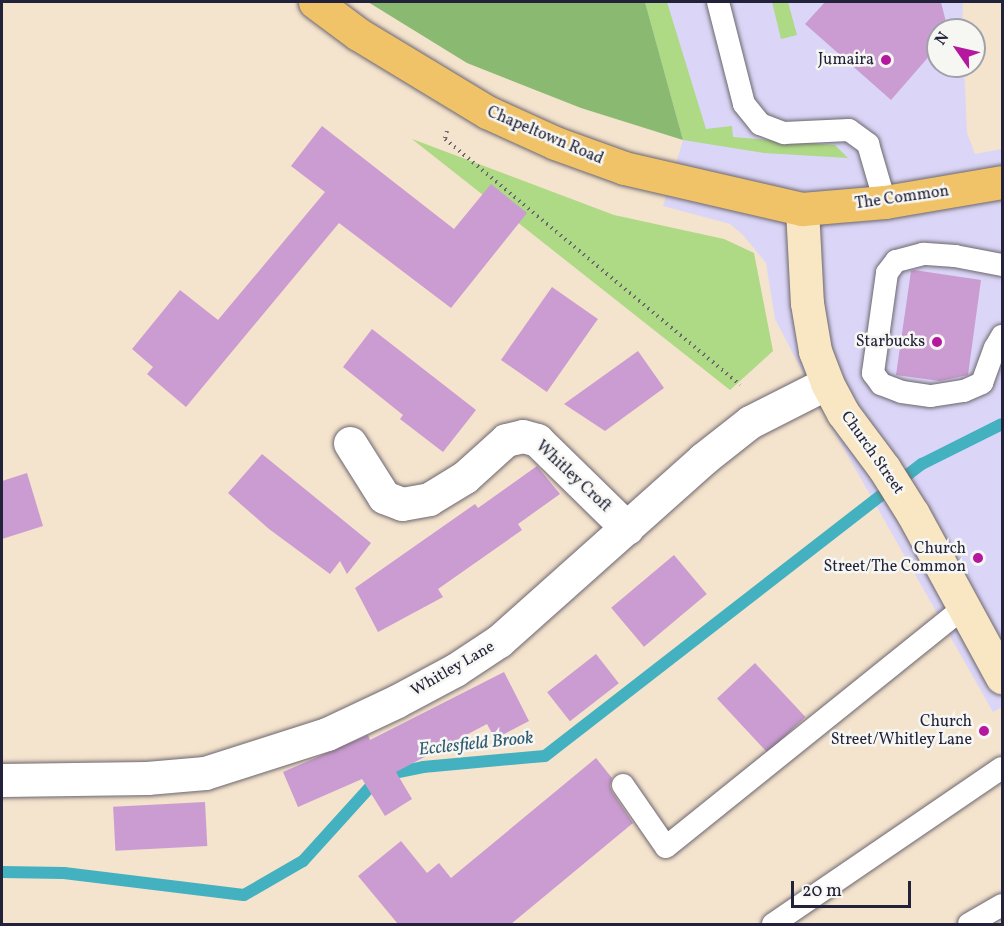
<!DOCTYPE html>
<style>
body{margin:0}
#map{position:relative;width:1004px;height:926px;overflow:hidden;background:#f4e3cd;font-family:Vollkorn,serif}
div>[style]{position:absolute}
.built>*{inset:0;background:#dbd6f7}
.green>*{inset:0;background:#aed985}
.forest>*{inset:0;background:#8ab972}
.stream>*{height:12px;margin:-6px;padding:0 6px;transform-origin:6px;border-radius:6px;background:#43b1bf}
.building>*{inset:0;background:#cb9cd1;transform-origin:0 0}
.path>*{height:4px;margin-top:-2px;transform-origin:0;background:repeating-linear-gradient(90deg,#6c666e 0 1.5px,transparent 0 6px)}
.roads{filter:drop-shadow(0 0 2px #6c666e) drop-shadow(0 0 2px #6c666e)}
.service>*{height:22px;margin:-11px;padding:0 11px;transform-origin:11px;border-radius:11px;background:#fff}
.minor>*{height:33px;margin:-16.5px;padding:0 16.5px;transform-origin:16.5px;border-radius:16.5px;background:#fff}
.secondary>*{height:33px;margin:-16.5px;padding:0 16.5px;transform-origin:16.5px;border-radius:16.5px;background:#f9e7c3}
.primary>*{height:33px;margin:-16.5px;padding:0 16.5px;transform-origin:16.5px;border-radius:16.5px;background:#f1c369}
.dots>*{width:16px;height:16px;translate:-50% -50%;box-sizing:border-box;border:3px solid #f6f6f2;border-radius:50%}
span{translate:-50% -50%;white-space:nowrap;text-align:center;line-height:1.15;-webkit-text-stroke:5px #f6f6f2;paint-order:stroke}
.poi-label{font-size:16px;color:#22223b}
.right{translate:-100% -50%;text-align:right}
.street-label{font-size:16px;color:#22223b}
.water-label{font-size:18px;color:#2f5b70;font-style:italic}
.frame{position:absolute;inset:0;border:3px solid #22223b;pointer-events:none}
.north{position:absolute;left:926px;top:18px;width:60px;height:60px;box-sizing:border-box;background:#f6f6f2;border:2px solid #a1a1a9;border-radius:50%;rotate:304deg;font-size:16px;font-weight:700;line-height:24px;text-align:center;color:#22223b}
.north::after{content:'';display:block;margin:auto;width:21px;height:27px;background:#b5179e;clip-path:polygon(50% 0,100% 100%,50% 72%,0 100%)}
.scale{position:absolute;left:791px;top:881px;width:120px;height:27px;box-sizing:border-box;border:3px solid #22223b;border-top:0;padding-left:8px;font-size:18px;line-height:21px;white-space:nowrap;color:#22223b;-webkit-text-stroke:4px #f6f6f2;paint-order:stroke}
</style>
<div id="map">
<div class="built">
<i style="clip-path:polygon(645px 2px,963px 2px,962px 30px,938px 30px,938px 66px,964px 66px,967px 133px,975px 154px,1002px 149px,1002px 707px,993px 712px,831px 426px,775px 319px,766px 263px,743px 235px,730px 224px,663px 206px,683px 140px)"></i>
</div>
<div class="green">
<i style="clip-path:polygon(645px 2px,667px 2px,706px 129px,732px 126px,733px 137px,835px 145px,848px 158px,764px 153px,683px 140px)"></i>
<i style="clip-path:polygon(772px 2px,788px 2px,797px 35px,781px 39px)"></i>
<i style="clip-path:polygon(412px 139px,614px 215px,724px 239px,754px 253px,773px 351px,730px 390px)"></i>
</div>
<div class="forest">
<i style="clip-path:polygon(368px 2px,645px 2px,683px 140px,581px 108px,467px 63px)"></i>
</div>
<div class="stream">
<i style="left:2px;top:872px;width:62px;rotate:0.9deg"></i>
<i style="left:64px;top:873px;width:181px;rotate:7deg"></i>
<i style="left:244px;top:895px;width:68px;rotate:-30deg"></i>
<i style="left:303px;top:861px;width:115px;rotate:-47.8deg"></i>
<i style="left:380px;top:776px;width:44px;rotate:-11.8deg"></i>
<i style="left:423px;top:767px;width:122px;rotate:-5.2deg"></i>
<i style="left:545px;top:756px;width:477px;rotate:-37.8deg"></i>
<i style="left:922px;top:464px;width:89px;rotate:-26.6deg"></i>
</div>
<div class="building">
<i style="clip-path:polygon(825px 2px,941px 2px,948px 30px,938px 30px,938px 46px,891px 100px,805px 24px)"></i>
<i style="clip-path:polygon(322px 126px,454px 229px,491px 184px,527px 213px,451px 308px,339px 223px,186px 407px,147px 374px,153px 367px,132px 349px,180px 290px,218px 320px,325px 192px,291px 166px)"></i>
<i style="clip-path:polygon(914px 270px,981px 280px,968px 375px,940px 381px,896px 375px,911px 271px)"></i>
<i style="left:552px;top:287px;width:56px;height:89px;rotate:35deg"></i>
<i style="clip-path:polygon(372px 329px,476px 410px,443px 452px,400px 419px,403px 415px,343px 367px)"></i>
<i style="clip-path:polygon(638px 351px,664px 388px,605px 431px,564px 404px)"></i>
<i style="clip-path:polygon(262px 454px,371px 543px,347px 574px,340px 561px,330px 574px,269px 529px,228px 493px)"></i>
<i style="clip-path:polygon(537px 466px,560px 494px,518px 524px,522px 530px,438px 589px,443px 597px,378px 632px,355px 588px,475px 504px,478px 508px)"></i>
<i style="clip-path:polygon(27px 473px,43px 526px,2px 539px,2px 481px)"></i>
<i style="left:674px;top:555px;width:51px;height:82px;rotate:50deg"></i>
<i style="left:596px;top:654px;width:37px;height:62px;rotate:52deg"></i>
<i style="left:755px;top:663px;width:74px;height:52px;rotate:47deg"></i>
<i style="clip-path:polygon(504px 672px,529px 721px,495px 739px,487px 724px,396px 772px,412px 799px,385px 816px,362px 779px,298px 807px,283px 772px,368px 735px,370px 740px)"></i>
<i style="clip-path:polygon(596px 758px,612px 778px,610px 786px,612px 792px,633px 823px,511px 924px,398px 924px,358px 876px,401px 841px,427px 873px,439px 863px,451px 878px)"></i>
<i style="left:205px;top:802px;width:44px;height:92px;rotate:87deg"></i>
</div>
<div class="path">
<i style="left:447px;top:131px;width:8px;rotate:104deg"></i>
<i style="left:445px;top:139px;width:384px;rotate:39.8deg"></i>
</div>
<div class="roads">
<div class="service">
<i style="left:718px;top:2px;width:105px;rotate:75.7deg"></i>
<i style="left:744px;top:104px;width:26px;rotate:51deg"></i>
<i style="left:760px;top:124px;width:26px;rotate:21deg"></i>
<i style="left:784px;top:133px;width:65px;rotate:-2.6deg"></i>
<i style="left:849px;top:130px;width:24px;rotate:36deg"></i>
<i style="left:868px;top:144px;width:60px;rotate:73.7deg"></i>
<i style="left:1002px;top:265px;width:48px;rotate:-169.2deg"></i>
<i style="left:955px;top:256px;width:32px;rotate:-176deg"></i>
<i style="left:923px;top:254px;width:28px;rotate:165deg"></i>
<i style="left:896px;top:261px;width:15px;rotate:127deg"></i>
<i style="left:887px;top:273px;width:101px;rotate:98deg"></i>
<i style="left:873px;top:373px;width:14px;rotate:54deg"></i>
<i style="left:881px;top:384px;width:22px;rotate:21deg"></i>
<i style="left:902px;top:392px;width:29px;rotate:8deg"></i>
<i style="left:931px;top:396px;width:33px;rotate:-9deg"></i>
<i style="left:964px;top:391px;width:20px;rotate:-24deg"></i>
<i style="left:982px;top:383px;width:37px;rotate:-70deg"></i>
<i style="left:995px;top:348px;width:14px;rotate:-60deg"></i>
<i style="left:623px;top:785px;width:75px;rotate:55.3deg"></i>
<i style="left:666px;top:847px;width:385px;rotate:-38.8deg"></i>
<i style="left:773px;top:924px;width:277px;rotate:-34.3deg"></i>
<i style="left:969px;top:924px;width:38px;rotate:-30deg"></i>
</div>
<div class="minor">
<i style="left:350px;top:443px;width:64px;rotate:57.8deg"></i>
<i style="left:384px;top:497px;width:19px;rotate:21deg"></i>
<i style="left:402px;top:504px;width:27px;rotate:-10deg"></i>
<i style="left:429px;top:499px;width:42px;rotate:-31.4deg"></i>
<i style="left:465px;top:477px;width:55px;rotate:-42.1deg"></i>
<i style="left:506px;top:440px;width:17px;rotate:-13deg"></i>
<i style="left:523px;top:436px;width:15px;rotate:16deg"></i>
<i style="left:537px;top:440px;width:126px;rotate:44.4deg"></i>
<i style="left:2px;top:780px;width:145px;rotate:-0.8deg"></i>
<i style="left:147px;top:778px;width:58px;rotate:-4.9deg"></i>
<i style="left:205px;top:773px;width:128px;rotate:-17.7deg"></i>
<i style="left:327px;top:734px;width:77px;rotate:-25.2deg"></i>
<i style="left:397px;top:701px;width:66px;rotate:-28.1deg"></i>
<i style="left:455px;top:670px;width:53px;rotate:-33.4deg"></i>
<i style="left:499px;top:641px;width:273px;rotate:-41.7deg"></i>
<i style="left:703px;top:459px;width:60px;rotate:-38.2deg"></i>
<i style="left:750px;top:422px;width:86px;rotate:-26.9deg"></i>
</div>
<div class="secondary">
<i style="left:802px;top:209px;width:94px;rotate:87deg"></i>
<i style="left:807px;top:303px;width:49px;rotate:80.5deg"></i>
<i style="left:815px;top:351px;width:34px;rotate:69deg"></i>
<i style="left:827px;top:383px;width:34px;rotate:62deg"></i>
<i style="left:843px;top:413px;width:69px;rotate:53.3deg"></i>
<i style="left:884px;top:468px;width:54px;rotate:57.8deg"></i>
<i style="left:913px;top:514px;width:186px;rotate:61.4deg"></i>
</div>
<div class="primary">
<i style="left:315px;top:2px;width:54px;rotate:36.7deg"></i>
<i style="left:358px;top:34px;width:151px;rotate:31.2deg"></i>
<i style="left:487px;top:112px;width:75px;rotate:24.5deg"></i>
<i style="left:555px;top:143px;width:73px;rotate:19.9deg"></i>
<i style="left:624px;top:168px;width:183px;rotate:13deg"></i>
<i style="left:802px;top:209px;width:83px;rotate:-4.8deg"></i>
<i style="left:885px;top:202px;width:119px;rotate:-9.7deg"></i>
</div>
</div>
<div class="dots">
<i style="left:886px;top:60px;background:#b5179e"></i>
<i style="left:937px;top:342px;background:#b5179e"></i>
<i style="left:978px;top:558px;background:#b5179e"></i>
<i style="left:984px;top:731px;background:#b5179e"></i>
</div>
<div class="poi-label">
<span class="right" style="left:874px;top:60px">Jumaira</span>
<span class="right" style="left:925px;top:342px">Starbucks</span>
<span class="right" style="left:966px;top:558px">Church<br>Street/The Common</span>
<span class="right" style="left:972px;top:731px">Church<br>Street/Whitley Lane</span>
</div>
<div class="street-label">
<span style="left:545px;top:136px;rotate:23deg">Chapeltown Road</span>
<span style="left:902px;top:198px;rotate:-8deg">The Common</span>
<span style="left:872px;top:453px;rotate:55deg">Church Street</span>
<span style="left:573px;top:477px;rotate:43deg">Whitley Croft</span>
<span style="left:453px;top:669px;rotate:-30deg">Whitley Lane</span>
</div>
<div class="water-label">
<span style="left:476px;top:745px;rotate:-6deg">Ecclesfield Brook</span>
</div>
<div class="frame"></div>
<div class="north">N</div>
<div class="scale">20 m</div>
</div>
